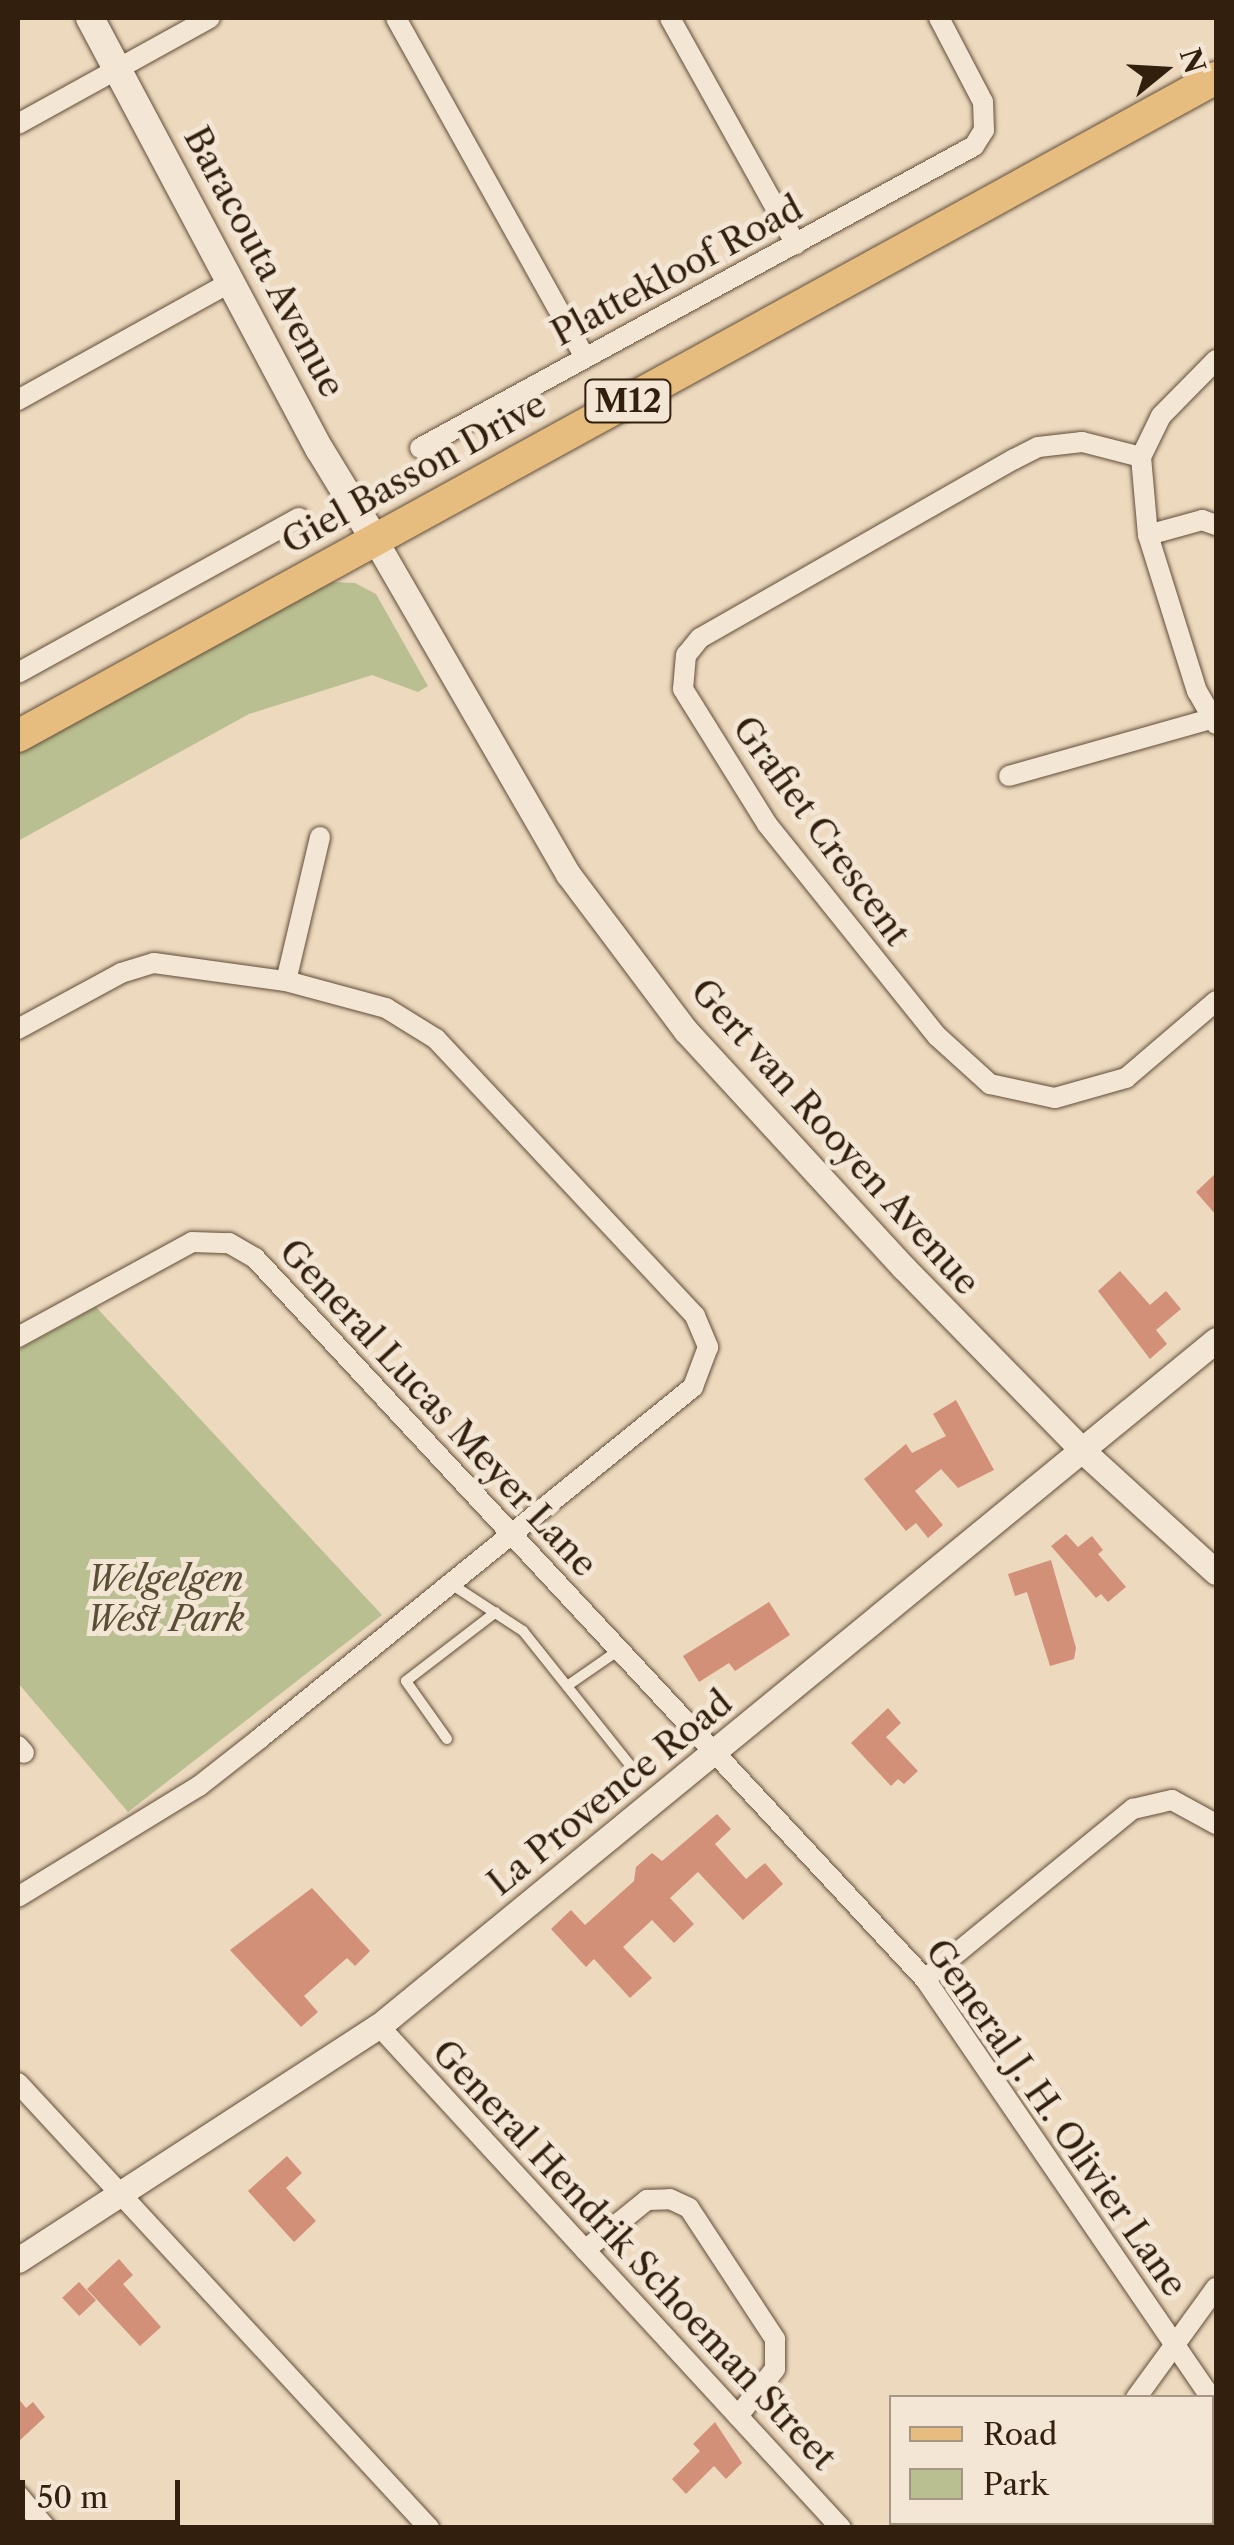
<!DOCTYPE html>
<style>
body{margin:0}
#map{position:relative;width:1234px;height:2545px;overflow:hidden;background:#edd9be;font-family:"Libre Caslon Text",serif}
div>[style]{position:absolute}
.green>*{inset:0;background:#b9bf90}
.building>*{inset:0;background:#d29078;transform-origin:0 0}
.roads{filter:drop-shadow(0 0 2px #614e39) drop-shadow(0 0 2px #614e39)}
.service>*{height:10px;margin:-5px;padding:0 5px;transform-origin:5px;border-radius:5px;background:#f3e6d5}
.minor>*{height:20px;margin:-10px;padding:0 10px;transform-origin:10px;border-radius:10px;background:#f3e6d5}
.tertiary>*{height:25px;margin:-12.5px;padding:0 12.5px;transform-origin:12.5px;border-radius:12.5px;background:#f3e6d5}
.secondary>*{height:28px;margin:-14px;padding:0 14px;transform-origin:14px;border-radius:14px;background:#f3e6d5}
.primary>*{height:32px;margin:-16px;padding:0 16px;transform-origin:16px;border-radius:16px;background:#e6bc7f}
span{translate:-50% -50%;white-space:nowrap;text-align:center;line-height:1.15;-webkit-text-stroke:10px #f3e6d5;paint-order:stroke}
.shield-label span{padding:2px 8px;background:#f3e6d5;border:2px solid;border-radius:8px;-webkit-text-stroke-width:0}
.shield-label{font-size:32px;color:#321f0d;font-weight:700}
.street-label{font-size:35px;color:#321f0d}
.park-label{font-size:35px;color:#5a4f34;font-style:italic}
.frame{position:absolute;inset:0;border:20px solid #321f0d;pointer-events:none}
.legend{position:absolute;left:889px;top:2395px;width:325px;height:130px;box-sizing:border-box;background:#f3e6d5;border:2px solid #a69685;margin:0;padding:12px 18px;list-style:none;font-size:30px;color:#321f0d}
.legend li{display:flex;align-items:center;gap:20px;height:50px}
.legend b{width:50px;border:2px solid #a69685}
.north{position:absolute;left:1114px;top:20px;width:100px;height:100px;-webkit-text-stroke:8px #f3e6d5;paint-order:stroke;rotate:72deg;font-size:28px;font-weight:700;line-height:40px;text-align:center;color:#321f0d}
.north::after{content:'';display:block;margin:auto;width:35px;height:45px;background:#321f0d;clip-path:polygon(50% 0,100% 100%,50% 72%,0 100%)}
.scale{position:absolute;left:20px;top:2480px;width:160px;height:45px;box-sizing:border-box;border:5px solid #321f0d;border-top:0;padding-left:12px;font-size:30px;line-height:35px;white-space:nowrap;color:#321f0d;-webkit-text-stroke:8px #f3e6d5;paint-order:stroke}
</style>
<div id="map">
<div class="green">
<i style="clip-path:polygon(332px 582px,355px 583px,376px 594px,428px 686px,418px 692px,372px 675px,249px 714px,18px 841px,18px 753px)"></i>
<i style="clip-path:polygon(96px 1307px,382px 1615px,128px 1812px,18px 1683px,18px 1350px)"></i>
</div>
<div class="building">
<i style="clip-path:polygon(1216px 1173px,1216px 1215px,1196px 1192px)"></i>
<i style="clip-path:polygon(1120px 1271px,1150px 1305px,1166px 1291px,1181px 1309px,1156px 1330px,1167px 1344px,1150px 1359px,1098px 1291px)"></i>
<i style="clip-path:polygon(956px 1400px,994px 1470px,958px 1488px,941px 1469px,915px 1491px,943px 1525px,928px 1538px,916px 1523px,906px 1531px,864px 1479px,906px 1444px,912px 1453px,946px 1436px,933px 1414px)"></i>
<i style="clip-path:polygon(1066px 1534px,1078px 1547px,1092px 1536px,1103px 1550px,1098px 1554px,1126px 1587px,1108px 1602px,1101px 1594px,1096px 1598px,1051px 1546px)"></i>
<i style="clip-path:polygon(1051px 1560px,1076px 1648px,1074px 1659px,1050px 1666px,1027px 1592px,1015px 1596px,1008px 1574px)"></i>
<i style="clip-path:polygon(769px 1602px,790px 1635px,735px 1671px,729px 1663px,699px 1682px,683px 1656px)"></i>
<i style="clip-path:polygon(888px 1708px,901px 1723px,886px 1737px,918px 1771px,904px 1784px,898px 1779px,891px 1786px,851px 1743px)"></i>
<i style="clip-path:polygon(717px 1814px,731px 1829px,715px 1844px,746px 1879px,765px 1863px,783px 1884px,743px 1920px,698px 1872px,670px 1898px,694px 1924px,674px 1943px,652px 1920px,623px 1947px,652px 1978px,630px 1998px,594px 1959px,586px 1967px,551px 1929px,571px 1910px,585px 1925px,634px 1881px,636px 1867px,652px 1853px,662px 1861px)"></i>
<i style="clip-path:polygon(312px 1888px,370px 1951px,355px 1966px,347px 1958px,304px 1996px,318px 2012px,301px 2027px,230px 1950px)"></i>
<i style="clip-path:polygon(287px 2156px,302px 2173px,286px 2188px,316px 2221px,294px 2242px,248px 2191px)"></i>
<i style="clip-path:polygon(119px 2259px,133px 2275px,123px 2284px,161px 2327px,140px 2346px,87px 2289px)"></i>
<i style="left:79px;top:2282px;width:25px;height:23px;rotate:47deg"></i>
<i style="clip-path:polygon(18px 2398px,26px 2408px,33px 2402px,45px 2417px,18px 2442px)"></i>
<i style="clip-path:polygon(715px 2422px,742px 2463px,726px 2479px,714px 2466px,686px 2494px,672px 2479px,700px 2451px,693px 2444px)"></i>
</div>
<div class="roads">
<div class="service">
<i style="left:451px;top:1584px;width:86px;rotate:33.1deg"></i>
<i style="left:523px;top:1631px;width:171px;rotate:51.4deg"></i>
<i style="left:567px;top:1686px;width:63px;rotate:-34.7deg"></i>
<i style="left:447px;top:1739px;width:71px;rotate:-125.3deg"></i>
<i style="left:406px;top:1681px;width:113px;rotate:-37.5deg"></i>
</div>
<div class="minor">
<i style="left:396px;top:18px;width:388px;rotate:60.9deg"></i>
<i style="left:670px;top:18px;width:259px;rotate:60.9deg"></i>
<i style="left:18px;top:124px;width:219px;rotate:-28.9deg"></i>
<i style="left:1216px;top:360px;width:78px;rotate:134.5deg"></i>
<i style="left:1161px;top:416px;width:46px;rotate:116deg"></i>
<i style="left:1141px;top:457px;width:78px;rotate:84.9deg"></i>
<i style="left:1148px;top:535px;width:164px;rotate:72.6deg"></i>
<i style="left:1197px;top:691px;width:38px;rotate:60deg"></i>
<i style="left:18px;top:400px;width:246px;rotate:-29deg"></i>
<i style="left:420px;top:448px;width:631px;rotate:-28.6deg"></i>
<i style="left:974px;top:146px;width:19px;rotate:-58deg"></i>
<i style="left:984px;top:130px;width:28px;rotate:-92deg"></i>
<i style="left:983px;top:102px;width:95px;rotate:-117.6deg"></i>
<i style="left:1141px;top:457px;width:61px;rotate:-165.7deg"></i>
<i style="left:1082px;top:442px;width:44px;rotate:173.5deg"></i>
<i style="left:1038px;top:447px;width:27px;rotate:153deg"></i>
<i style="left:1014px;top:459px;width:361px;rotate:150.3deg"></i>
<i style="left:700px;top:638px;width:22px;rotate:129deg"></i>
<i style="left:686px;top:655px;width:34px;rotate:95deg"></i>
<i style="left:683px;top:689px;width:159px;rotate:58.1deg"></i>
<i style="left:767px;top:824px;width:272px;rotate:51.3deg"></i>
<i style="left:937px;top:1036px;width:72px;rotate:42.2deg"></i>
<i style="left:990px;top:1084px;width:66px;rotate:12.2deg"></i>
<i style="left:1055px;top:1098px;width:74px;rotate:-15.7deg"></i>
<i style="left:1126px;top:1078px;width:118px;rotate:-40.5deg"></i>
<i style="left:1148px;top:535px;width:56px;rotate:-15.5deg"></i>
<i style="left:1202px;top:520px;width:15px;rotate:20deg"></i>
<i style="left:18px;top:673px;width:321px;rotate:-28.9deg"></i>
<i style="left:1009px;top:776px;width:210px;rotate:-15.8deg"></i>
<i style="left:286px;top:981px;width:148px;rotate:-76.7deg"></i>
<i style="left:18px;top:1029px;width:117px;rotate:-28.5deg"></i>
<i style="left:121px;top:973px;width:34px;rotate:-17deg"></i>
<i style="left:154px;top:963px;width:133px;rotate:7.8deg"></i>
<i style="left:286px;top:981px;width:104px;rotate:15.1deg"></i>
<i style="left:386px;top:1008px;width:59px;rotate:31.8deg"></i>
<i style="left:436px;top:1039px;width:379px;rotate:46.9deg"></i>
<i style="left:695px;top:1316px;width:34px;rotate:67deg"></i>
<i style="left:708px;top:1347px;width:43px;rotate:110.6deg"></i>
<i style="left:693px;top:1387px;width:559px;rotate:140.96deg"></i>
<i style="left:259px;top:1739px;width:76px;rotate:141.9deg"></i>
<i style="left:199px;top:1786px;width:212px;rotate:148.5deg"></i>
<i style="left:18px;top:1337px;width:198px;rotate:-28.6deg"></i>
<i style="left:192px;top:1242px;width:37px;rotate:2deg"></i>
<i style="left:229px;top:1243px;width:30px;rotate:30deg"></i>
<i style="left:255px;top:1258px;width:984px;rotate:47.1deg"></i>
<i style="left:925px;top:1979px;width:507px;rotate:55.68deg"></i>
<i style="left:18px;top:1746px;width:9px;rotate:49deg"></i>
<i style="left:925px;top:1979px;width:269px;rotate:-39.3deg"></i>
<i style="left:1133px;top:1809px;width:40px;rotate:-13deg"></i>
<i style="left:1172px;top:1800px;width:50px;rotate:28.6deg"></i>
<i style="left:379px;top:2026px;width:682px;rotate:47.38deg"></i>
<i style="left:18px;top:2083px;width:606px;rotate:47.27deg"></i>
<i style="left:585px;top:2250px;width:80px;rotate:-38.9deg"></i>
<i style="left:647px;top:2200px;width:23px;rotate:-2deg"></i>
<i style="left:670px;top:2199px;width:21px;rotate:25deg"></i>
<i style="left:689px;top:2208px;width:157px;rotate:56.7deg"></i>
<i style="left:775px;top:2339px;width:30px;rotate:90deg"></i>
<i style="left:775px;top:2369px;width:60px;rotate:128.2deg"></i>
<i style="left:1136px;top:2398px;width:136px;rotate:-54deg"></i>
<i style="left:18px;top:2495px;width:43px;rotate:49.7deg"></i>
<i style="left:1041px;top:2528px;width:7px;rotate:-56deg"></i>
</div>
<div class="tertiary">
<i style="left:375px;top:540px;width:386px;rotate:60deg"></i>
<i style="left:568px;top:874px;width:196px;rotate:53.1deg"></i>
<i style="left:686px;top:1031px;width:321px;rotate:47.4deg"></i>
<i style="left:903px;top:1267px;width:260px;rotate:45.6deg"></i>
<i style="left:1085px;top:1453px;width:177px;rotate:42.3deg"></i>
<i style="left:18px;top:2260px;width:430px;rotate:-33deg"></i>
<i style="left:379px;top:2026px;width:1082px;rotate:-39.34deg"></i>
</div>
<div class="secondary">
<i style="left:90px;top:18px;width:489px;rotate:62deg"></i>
<i style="left:320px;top:450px;width:105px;rotate:58.6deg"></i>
</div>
<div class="primary">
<i style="left:18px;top:736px;width:1367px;rotate:-28.78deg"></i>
</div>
</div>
<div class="shield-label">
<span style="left:628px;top:401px">M12</span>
</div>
<div class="street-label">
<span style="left:264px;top:262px;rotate:62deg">Baracouta Avenue</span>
<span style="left:677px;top:271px;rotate:-28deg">Plattekloof Road</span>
<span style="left:414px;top:473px;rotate:-29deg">Giel Basson Drive</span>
<span style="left:821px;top:831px;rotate:54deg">Grafiet Crescent</span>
<span style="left:835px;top:1137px;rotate:48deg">Gert van Rooyen Avenue</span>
<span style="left:438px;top:1408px;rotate:47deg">General Lucas Meyer Lane</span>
<span style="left:610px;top:1793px;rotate:-39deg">La Provence Road</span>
<span style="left:1056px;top:2118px;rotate:55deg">General J. H. Olivier Lane</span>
<span style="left:634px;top:2255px;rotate:47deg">General Hendrik Schoeman Street</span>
</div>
<div class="park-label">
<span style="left:165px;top:1599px">Welgelgen<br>West Park</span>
</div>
<div class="frame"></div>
<ul class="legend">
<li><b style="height:12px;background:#e6bc7f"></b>Road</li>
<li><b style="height:28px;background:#b9bf90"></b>Park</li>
</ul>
<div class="north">N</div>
<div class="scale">50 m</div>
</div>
